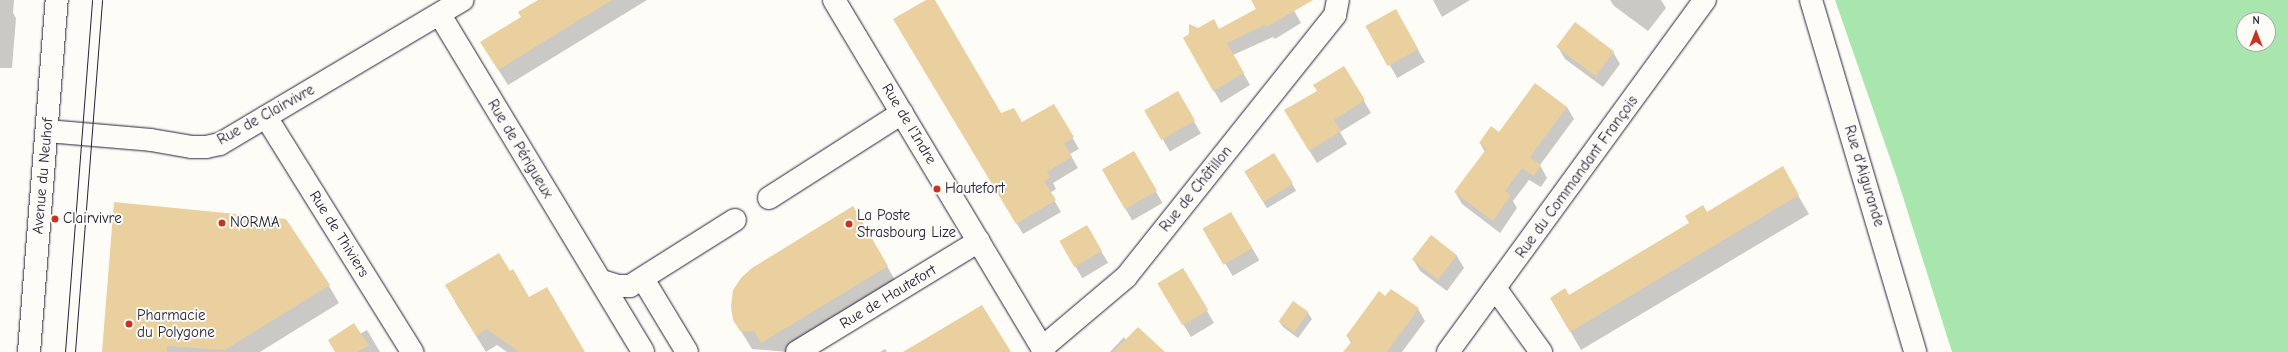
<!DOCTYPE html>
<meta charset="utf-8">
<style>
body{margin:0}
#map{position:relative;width:2288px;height:352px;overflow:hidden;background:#fdfcf7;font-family:"Comic Neue",sans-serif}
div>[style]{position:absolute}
.green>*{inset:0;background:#a9e6ad}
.shadow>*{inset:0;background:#0003;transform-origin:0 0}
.building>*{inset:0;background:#eacf9f;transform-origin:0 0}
.roads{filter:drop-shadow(0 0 1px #22223b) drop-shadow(0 0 1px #22223b)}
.street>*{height:22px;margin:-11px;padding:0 11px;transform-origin:11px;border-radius:11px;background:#fdfcf7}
.secondary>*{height:22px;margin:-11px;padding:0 11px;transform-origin:11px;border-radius:11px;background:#fdfcf7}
.tram>*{height:1px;margin:-0.5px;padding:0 0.5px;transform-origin:0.5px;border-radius:0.5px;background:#22223b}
.dots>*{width:11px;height:11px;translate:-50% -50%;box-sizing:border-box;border:2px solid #fdfcf7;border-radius:50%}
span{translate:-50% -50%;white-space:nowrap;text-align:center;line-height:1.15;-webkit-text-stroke:4px #fdfcf7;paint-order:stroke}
.street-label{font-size:15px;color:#22223b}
.poi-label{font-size:15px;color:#22223b}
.left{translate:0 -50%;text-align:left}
.north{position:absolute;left:2236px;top:12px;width:40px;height:40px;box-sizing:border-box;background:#fdfcf7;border:1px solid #a5a5ac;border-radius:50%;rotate:0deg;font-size:11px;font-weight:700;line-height:16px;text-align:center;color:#22223b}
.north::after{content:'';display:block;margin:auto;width:14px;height:18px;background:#c8321e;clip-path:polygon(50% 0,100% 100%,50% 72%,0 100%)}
</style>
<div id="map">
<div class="green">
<i style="clip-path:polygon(evenodd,1835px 0,2288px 0,2288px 352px,1952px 352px,1897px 178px,1835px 0,2244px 20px,2268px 20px,2268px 44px,2244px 44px,2244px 20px)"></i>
</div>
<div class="shadow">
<i style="clip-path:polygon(0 0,14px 0,13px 13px,16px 18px,12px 68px,0 68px)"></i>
<i style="clip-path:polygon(551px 0,647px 0,508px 85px,491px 58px)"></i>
<i style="clip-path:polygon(928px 0,934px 0,1001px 114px,1022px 123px,1054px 105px,1079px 149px,1070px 154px,1078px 168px,1053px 183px,1056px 189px,1050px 193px,1061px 212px,1023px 234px,895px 20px)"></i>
<i style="clip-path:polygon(1252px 0,1288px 0,1301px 23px,1275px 39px,1273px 37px,1233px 55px,1250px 85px,1221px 103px,1184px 38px,1198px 29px,1219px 30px,1257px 9px)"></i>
<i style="clip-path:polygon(1433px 0,1470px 0,1442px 17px)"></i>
<i style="clip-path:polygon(1610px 0,1661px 0,1666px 8px,1648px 31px,1614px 6px)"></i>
<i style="left:1395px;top:10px;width:60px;height:32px;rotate:60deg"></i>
<i style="clip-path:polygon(1558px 47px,1613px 52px,1620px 64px,1603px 87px,1565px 59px)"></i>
<i style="clip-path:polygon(1344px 67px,1371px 113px,1340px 132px,1347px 144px,1317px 163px,1292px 123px,1318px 92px)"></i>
<i style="left:1177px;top:92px;width:48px;height:36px;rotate:60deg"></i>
<i style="clip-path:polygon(1567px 107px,1574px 119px,1540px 165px,1547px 178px,1541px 187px,1529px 180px,1513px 201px,1517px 208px,1500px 233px,1462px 204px,1455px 192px,1485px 152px,1480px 143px)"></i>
<i style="left:1133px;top:152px;width:59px;height:35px;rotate:60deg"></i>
<i style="left:1274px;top:154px;width:43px;height:34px;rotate:59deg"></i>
<i style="clip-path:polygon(1782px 168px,1809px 214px,1581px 350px,1562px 317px,1569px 296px)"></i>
<i style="clip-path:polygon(853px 208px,898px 285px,788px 352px,752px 349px,734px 320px)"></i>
<i style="left:1231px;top:213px;width:55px;height:31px;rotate:59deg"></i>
<i style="left:1086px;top:226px;width:43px;height:30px;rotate:59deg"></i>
<i style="clip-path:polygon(1431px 236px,1457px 256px,1464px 268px,1447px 291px,1420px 271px,1413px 259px)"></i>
<i style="clip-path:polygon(1183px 269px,1214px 323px,1191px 337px,1166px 296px)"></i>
<i style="clip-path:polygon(329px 286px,339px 303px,260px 352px,103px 352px)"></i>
<i style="clip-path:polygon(1386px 297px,1418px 309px,1425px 321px,1402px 352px,1345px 352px,1351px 343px,1347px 336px)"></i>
<i style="clip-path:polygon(529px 298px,584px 352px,507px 352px,497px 345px,486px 352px,455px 302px)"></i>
<i style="clip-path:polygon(1308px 313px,1312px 319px,1298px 338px,1283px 327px,1279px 321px)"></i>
<i style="clip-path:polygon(367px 330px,380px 352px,336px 352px,360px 334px)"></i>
<i style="clip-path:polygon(1124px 337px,1126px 340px,1160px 352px,1110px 352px)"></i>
<i style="clip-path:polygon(885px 349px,887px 352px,880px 352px)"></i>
</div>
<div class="building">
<i style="clip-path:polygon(538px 0,612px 0,498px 70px,480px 42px,521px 17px,518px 12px)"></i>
<i style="clip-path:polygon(926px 0,935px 0,1001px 113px,1014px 108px,1022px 122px,1054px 104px,1074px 137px,1064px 143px,1072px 157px,1047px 172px,1051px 177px,1044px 181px,1056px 200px,1016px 224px,893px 19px)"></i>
<i style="clip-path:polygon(1251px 0,1313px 0,1267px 27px,1265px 25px,1227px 43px,1244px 73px,1213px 91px,1183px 38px,1189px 34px,1189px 24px,1198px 28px,1214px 19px,1219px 29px,1256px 9px)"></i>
<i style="left:1396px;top:9px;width:46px;height:35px;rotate:61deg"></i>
<i style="left:1575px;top:22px;width:49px;height:31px;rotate:37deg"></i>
<i style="clip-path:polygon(1344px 66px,1365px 100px,1334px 120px,1341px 131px,1309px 151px,1284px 110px,1317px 91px,1313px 85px)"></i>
<i style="clip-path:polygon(1535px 83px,1567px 107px,1530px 157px,1541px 165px,1534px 176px,1522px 168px,1505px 191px,1511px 195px,1493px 221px,1454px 192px,1487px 148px,1479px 143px,1491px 126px,1499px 132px)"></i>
<i style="left:1178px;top:91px;width:34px;height:39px;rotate:60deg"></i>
<i style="left:1134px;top:151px;width:46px;height:37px;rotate:60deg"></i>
<i style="left:1274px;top:153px;width:36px;height:35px;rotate:58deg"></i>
<i style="clip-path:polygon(1783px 166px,1799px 195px,1570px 332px,1550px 298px,1565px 288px,1569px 295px,1689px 223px,1685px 216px,1703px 205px,1707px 212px)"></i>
<i style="clip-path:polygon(114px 202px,286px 219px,330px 285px,225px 350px,167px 346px,167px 352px,102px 352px)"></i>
<i style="clip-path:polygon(853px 206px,888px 266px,761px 343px,754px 331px,740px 331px,733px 320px,731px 307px,733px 290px,741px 278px,752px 268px)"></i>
<i style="left:1231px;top:212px;width:42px;height:33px;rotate:60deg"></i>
<i style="left:1087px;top:225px;width:30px;height:32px;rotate:60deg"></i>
<i style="left:1431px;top:235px;width:33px;height:31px;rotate:38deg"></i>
<i style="clip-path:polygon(499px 253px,510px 271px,513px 269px,529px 297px,547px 287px,585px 352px,519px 352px,487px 329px,476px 336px,445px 285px)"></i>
<i style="left:1183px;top:268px;width:49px;height:30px;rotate:59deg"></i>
<i style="clip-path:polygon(1391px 289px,1419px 308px,1387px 352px,1343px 352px,1352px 341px,1346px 336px,1379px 291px,1385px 296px)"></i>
<i style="left:1293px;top:301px;width:19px;height:25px;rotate:35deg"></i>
<i style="clip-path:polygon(982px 305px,1011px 352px,903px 352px)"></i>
<i style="clip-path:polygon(354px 323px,369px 346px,357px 352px,335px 352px,328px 340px)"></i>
<i style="clip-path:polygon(1138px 327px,1165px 352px,1113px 352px)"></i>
</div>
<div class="roads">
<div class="street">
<i style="left:834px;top:0;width:410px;rotate:59.1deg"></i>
<i style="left:1811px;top:0;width:367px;rotate:73.5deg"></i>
<i style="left:440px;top:15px;width:393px;rotate:58.9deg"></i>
<i style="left:266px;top:117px;width:277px;rotate:58.1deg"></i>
<i style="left:47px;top:131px;width:104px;rotate:4.9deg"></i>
<i style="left:151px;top:140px;width:42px;rotate:9.7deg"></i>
<i style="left:192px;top:147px;width:14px"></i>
<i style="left:206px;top:147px;width:14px;rotate:-12deg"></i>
<i style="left:220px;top:144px;width:282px;rotate:-30.7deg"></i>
<i style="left:769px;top:198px;width:158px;rotate:-32.6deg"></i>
<i style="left:643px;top:279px;width:85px;rotate:58.9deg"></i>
<i style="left:602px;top:281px;width:17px;rotate:17deg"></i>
<i style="left:618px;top:286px;width:12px"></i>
<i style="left:630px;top:286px;width:124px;rotate:-32.2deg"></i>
<i style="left:1495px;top:288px;width:79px;rotate:54.3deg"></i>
<i style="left:1042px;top:348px;width:110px;rotate:-40.2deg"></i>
<i style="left:1126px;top:277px;width:335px;rotate:-51.4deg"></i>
<i style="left:1335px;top:15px;width:15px;rotate:-79deg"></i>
<i style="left:797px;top:352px;width:213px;rotate:-31.4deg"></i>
<i style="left:1448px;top:352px;width:436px;rotate:-53.9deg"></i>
</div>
<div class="secondary">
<i style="left:29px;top:352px;width:353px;rotate:-85.5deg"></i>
</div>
</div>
<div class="tram">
<i style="left:65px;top:352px;width:353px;rotate:-85.6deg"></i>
<i style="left:75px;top:352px;width:353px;rotate:-85.6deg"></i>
</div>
<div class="dots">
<i style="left:937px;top:189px;background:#c8321e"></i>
<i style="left:55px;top:219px;background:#c8321e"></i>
<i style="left:222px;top:223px;background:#c8321e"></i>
<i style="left:849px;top:224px;background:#c8321e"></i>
<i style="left:129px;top:324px;background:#c8321e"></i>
</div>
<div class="street-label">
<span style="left:266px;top:115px;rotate:-29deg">Rue de Clairvivre</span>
<span style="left:909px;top:124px;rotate:59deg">Rue de l'Indre</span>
<span style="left:520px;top:149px;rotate:59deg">Rue de Périgueux</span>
<span style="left:43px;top:176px;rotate:-85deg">Avenue du Neuhof</span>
<span style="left:1864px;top:176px;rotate:73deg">Rue d'Aigurande</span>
<span style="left:1577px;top:177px;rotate:-54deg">Rue du Commandant François</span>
<span style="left:1196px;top:189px;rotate:-51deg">Rue de Châtillon</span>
<span style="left:339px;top:234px;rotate:58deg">Rue de Thiviers</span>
<span style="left:888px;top:297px;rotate:-31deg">Rue de Hautefort</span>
</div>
<div class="poi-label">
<span class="left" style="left:945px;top:189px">Hautefort</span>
<span class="left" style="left:857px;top:224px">La Poste<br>Strasbourg Lize</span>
<span class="left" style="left:63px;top:219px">Clairvivre</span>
<span class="left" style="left:230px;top:223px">NORMA</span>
<span class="left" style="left:137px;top:324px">Pharmacie<br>du Polygone</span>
</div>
<div class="north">N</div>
</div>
